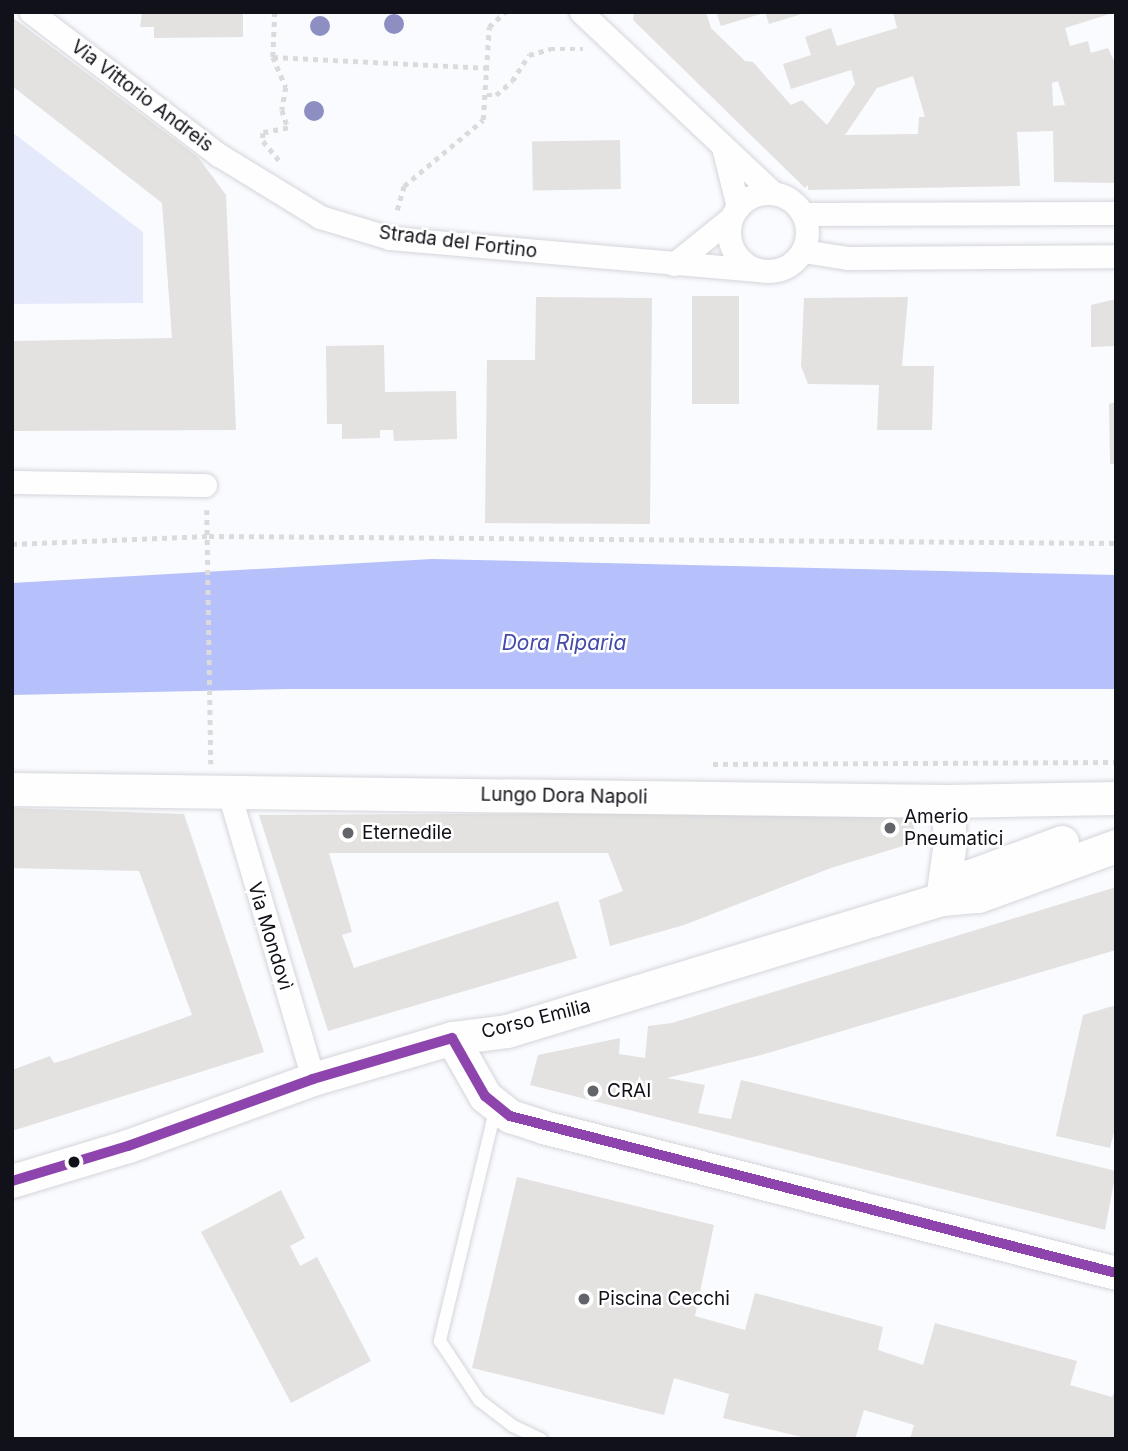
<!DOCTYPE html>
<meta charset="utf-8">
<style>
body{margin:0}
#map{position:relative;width:1128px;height:1451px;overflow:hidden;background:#fafbfe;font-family:Inter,sans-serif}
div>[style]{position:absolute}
.green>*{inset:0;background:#e5e9fc}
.water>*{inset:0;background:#b6c0fa}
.building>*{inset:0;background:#e3e2e0;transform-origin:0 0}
.path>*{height:4.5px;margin-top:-2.25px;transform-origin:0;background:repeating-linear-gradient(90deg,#dbdbdc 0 5px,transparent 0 10px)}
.roads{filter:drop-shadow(0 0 2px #d4d5db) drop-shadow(0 0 2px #d4d5db)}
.lane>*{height:12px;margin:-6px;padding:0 6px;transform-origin:6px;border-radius:6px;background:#fefeff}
.street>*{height:23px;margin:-11.5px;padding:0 11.5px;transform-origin:11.5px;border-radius:11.5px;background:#fefeff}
.street>.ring{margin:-11.5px;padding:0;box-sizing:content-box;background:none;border:23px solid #fefeff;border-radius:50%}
.secondary>*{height:33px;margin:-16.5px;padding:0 16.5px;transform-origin:16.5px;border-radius:16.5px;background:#fefeff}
.bus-1>*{height:10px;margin:-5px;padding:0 5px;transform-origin:5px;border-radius:5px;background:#8e44ad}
.trees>*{width:20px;height:20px;margin:-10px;border-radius:50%;background:#8d8fc3}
.dots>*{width:19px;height:19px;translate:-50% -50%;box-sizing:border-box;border:4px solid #fff;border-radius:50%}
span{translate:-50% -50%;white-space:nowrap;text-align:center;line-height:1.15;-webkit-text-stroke:5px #fff;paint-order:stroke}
.street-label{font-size:19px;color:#111219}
.poi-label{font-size:19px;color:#111219}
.left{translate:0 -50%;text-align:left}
.water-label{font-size:21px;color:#444aa8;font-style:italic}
.frame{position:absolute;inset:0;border:14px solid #111219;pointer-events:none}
</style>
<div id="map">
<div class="green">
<i style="clip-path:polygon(12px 132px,143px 232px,143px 303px,12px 304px)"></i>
</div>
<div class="water">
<i style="clip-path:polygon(432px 559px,1116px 575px,1116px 689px,288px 689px,12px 695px,12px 583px)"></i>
</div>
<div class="building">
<i style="clip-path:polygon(142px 12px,243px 12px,243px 37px,154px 38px,154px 27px,140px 27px)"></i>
<i style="clip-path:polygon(evenodd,634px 12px,706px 12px,711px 28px,745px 61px,753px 62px,791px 105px,802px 100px,827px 125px,855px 84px,851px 70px,791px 89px,783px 64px,811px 55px,805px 37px,831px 28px,837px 46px,897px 28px,893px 12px,1116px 12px,1065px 28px,1070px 46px,1088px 41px,1091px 53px,1108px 48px,1116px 65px,1116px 183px,1054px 182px,1053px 131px,1017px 132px,1020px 186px,808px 190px,808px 185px,805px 188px,633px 20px,634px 12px,913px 76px,925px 117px,919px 117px,918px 134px,845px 135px,877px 88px,913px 76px,634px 12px,1058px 81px,1065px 105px,1053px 106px,1052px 83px,1058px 81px)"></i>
<i style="clip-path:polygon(716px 12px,764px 12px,764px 13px,721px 26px)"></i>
<i style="clip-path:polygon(765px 12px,805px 12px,805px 13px,769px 24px)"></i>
<i style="clip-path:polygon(12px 17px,198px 157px,226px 195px,236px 430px,12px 431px,12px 341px,172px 338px,162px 203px,12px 86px)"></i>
<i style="left:620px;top:140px;width:49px;height:88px;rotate:89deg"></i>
<i style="left:692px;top:296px;width:47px;height:108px"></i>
<i style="clip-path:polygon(536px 297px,652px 298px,650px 524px,485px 523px,487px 360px,535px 360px)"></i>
<i style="clip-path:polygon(908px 297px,902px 366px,934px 366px,932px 430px,877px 430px,879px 385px,808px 384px,801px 366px,804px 298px)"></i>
<i style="clip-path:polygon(1116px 299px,1116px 346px,1091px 347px,1091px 305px)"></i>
<i style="clip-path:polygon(384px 345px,385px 392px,456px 391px,457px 439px,394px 441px,393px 430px,380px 430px,380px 438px,342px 439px,342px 424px,327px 424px,326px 346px)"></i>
<i style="clip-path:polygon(1116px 402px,1116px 464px,1110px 464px,1109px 404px)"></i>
<i style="clip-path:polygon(12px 808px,184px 814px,264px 1052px,12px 1131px,12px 1070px,50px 1056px,54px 1063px,68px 1059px,192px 1015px,139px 871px,12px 868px)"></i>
<i style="clip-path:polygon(912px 812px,916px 842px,831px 868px,684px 925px,610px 946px,599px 900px,623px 891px,608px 853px,329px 853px,352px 932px,342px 935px,354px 968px,558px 901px,577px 958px,328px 1031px,259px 815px)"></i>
<i style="clip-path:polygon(1116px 887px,1116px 950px,761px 1055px,667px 1078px,705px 1085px,698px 1113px,731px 1119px,741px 1080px,1116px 1171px,1105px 1230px,530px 1085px,538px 1055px,620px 1038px,619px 1054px,645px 1058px,648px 1026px,672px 1023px)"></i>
<i style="clip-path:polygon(1116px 1005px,1116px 1124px,1110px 1148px,1056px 1136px,1083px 1015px)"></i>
<i style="clip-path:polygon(517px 1177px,714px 1225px,695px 1316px,745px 1330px,755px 1293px,883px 1327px,878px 1350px,923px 1365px,935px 1323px,1077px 1361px,1070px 1385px,1112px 1397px,1116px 1388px,1116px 1439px,910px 1439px,914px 1425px,864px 1410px,855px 1439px,810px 1439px,723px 1418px,729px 1394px,674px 1378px,664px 1415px,472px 1368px)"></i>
<i style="clip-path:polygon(281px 1190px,305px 1238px,290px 1246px,300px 1266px,317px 1257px,371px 1361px,291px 1403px,201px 1232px)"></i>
</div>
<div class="path">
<i style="left:275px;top:12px;width:45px;rotate:92.5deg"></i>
<i style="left:273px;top:57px;width:33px;rotate:67deg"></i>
<i style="left:286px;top:87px;width:23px;rotate:100deg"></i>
<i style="left:282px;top:110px;width:19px;rotate:72deg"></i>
<i style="left:288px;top:128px;width:25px;rotate:169deg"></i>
<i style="left:263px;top:133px;width:8px;rotate:90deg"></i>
<i style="left:263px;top:141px;width:25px;rotate:50deg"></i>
<i style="left:273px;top:57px;width:215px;rotate:2.9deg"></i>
<i style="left:487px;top:95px;width:9px"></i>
<i style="left:496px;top:95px;width:21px;rotate:-41deg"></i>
<i style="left:512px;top:81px;width:31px;rotate:-57deg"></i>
<i style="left:529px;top:55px;width:22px;rotate:-16deg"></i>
<i style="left:550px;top:49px;width:33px"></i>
<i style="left:397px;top:210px;width:25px;rotate:-74deg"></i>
<i style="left:404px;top:186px;width:103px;rotate:-39.9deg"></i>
<i style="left:483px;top:120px;width:93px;rotate:-86.3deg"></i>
<i style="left:489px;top:27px;width:22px;rotate:-43deg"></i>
<i style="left:207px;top:510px;width:254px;rotate:89.1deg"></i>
<i style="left:12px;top:544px;width:197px;rotate:-2.3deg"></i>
<i style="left:209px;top:536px;width:907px;rotate:0.44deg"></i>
<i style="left:713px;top:764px;width:403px;rotate:-0.3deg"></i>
</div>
<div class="roads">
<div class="lane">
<i style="left:496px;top:1107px;width:241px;rotate:103.5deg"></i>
<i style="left:440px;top:1341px;width:71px;rotate:56.5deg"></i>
<i style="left:479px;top:1400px;width:43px;rotate:37.4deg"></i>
<i style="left:513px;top:1426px;width:31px;rotate:25deg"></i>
</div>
<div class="street">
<i style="left:31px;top:12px;width:236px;rotate:37.3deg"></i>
<i style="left:219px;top:155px;width:119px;rotate:31.5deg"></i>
<i style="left:320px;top:217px;width:73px;rotate:16.7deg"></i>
<i style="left:390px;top:238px;width:369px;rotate:5deg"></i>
<i style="left:581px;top:12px;width:264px;rotate:43.3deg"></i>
<i style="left:724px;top:151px;width:58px;rotate:76deg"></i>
<i class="ring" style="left:729px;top:193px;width:55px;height:55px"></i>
<i style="left:803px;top:214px;width:313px;rotate:-0.2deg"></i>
<i style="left:803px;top:251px;width:46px;rotate:8.8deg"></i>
<i style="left:848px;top:258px;width:268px;rotate:-0.4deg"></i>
<i style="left:674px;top:264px;width:73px;rotate:-38.9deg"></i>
<i style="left:12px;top:482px;width:193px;rotate:0.9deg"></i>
<i style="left:229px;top:793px;width:298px;rotate:73.6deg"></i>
</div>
<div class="secondary">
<i style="left:12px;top:789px;width:935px;rotate:0.74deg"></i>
<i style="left:947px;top:801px;width:169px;rotate:-1deg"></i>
<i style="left:960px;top:884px;width:13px;rotate:-39deg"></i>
<i style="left:970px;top:876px;width:98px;rotate:-20.3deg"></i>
<i style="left:942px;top:899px;width:59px;rotate:-82.1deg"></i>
<i style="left:950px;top:841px;width:40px;rotate:-94.3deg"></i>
<i style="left:452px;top:1038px;width:67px;rotate:60.4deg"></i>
<i style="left:485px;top:1096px;width:32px;rotate:39deg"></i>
<i style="left:510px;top:1116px;width:35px;rotate:18deg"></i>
<i style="left:543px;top:1127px;width:591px;rotate:14.29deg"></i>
<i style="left:12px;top:1181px;width:121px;rotate:-16.8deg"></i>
<i style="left:128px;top:1146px;width:197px;rotate:-19.9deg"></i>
<i style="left:313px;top:1079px;width:145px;rotate:-16.4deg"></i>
<i style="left:452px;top:1038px;width:55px;rotate:-7.3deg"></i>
<i style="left:507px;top:1031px;width:455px;rotate:-16.9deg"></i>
<i style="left:942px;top:899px;width:36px;rotate:-5deg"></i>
<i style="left:978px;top:896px;width:147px;rotate:-19.9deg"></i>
</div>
</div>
<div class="bus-1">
<i style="left:452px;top:1038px;width:67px;rotate:60.4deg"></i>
<i style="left:485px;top:1096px;width:32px;rotate:39deg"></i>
<i style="left:510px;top:1116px;width:626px;rotate:14.52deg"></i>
<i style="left:12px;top:1181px;width:121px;rotate:-16.8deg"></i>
<i style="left:128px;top:1146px;width:197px;rotate:-19.9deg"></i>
<i style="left:313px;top:1079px;width:145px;rotate:-16.4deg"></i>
</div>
<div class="trees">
<i style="left:394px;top:24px"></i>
<i style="left:320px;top:26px"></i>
<i style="left:314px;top:111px"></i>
</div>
<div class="dots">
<i style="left:890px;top:828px;background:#636469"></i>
<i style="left:348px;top:833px;background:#636469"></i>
<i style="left:593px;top:1091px;background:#636469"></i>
<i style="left:74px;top:1162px;background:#111219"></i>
<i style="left:584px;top:1299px;background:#636469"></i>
</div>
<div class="street-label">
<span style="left:142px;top:96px;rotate:37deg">Via Vittorio Andreis</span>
<span style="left:458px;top:242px;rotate:7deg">Strada del Fortino</span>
<span style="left:564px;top:796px;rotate:1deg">Lungo Dora Napoli</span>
<span style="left:270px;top:936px;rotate:73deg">Via Mondovì</span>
<span style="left:536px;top:1019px;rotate:-14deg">Corso Emilia</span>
</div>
<div class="poi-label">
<span class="left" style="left:904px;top:828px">Amerio<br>Pneumatici</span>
<span class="left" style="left:362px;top:833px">Eternedile</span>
<span class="left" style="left:607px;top:1091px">CRAI</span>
<span class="left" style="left:598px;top:1299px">Piscina Cecchi</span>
</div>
<div class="water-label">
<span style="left:564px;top:643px">Dora Riparia</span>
</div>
<div class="frame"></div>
</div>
